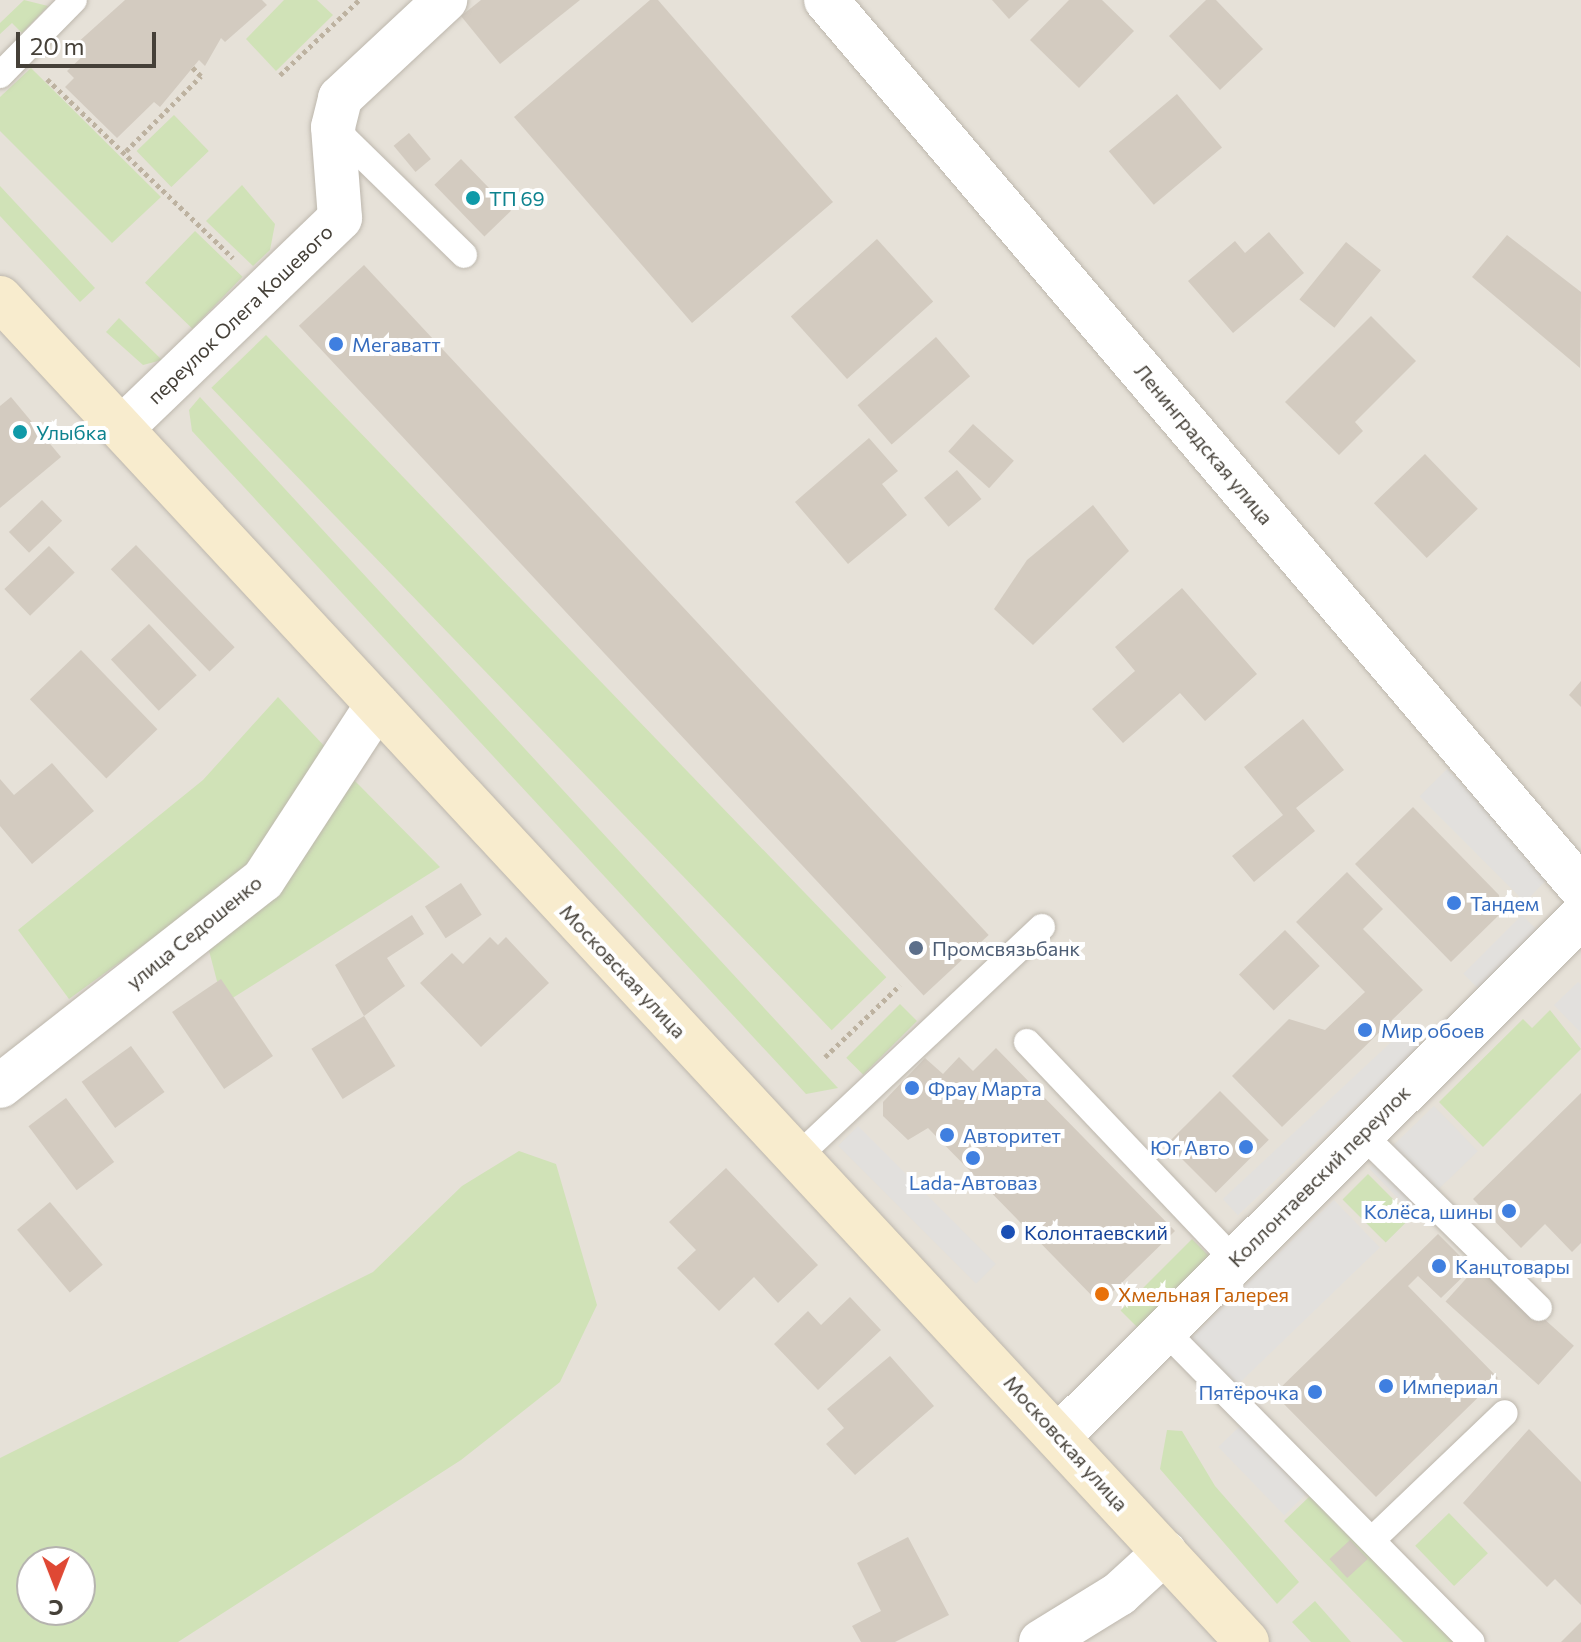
<!DOCTYPE html>
<meta charset="utf-8">
<style>
body{margin:0}
#map{position:relative;width:1581px;height:1642px;overflow:hidden;background:#f3efe9;font-family:Commissioner,sans-serif}
div>[style]{position:absolute}
.residential>*{inset:0;background:#e6e1d8}
.green>*{inset:0;background:#d0e2b7;transform-origin:0 0}
.parking>*{inset:0;background:#e2e0dd;transform-origin:0 0}
.building>*{inset:0;background:#d3cbc0;transform-origin:0 0}
.path>*{height:5px;margin-top:-2.5px;transform-origin:0;background:repeating-linear-gradient(90deg,#bdb2a0 0 4px,transparent 0 8px)}
.roads{filter:drop-shadow(0 0 2px #bdb7ad) drop-shadow(0 0 2px #bdb7ad)}
.lane>*{height:26px;margin:-13px;padding:0 13px;transform-origin:13px;border-radius:13px;background:#fff}
.street>*{height:44px;margin:-22px;padding:0 22px;transform-origin:22px;border-radius:22px;background:#fff}
.secondary>*{height:44px;margin:-22px;padding:0 22px;transform-origin:22px;border-radius:22px;background:#f8ecce}
.dots>*{width:22px;height:22px;translate:-50% -50%;box-sizing:border-box;border:4px solid #fff;border-radius:50%}
span{translate:-50% -50%;white-space:nowrap;text-align:center;line-height:1.15;-webkit-text-stroke:8px #fff;paint-order:stroke}
.culture-label{font-size:20px;color:#0d838f}
.left{translate:0 -50%;text-align:left}
.street-label{font-size:20px;color:#454038}
.shop-label{font-size:20px;color:#366cbe}
.right{translate:-100% -50%;text-align:right}
.service-label{font-size:20px;color:#4e5e75}
.transit-label{font-size:20px;color:#164399}
.food-label{font-size:20px;color:#c56008}
.north{position:absolute;left:16px;top:1546px;width:80px;height:80px;box-sizing:border-box;background:#fff;border:2px solid #b5b3af;border-radius:50%;rotate:180deg;font-size:22px;font-weight:700;line-height:32px;text-align:center;color:#454038}
.north::after{content:'';display:block;margin:auto;width:28px;height:36px;background:#df4834;clip-path:polygon(50% 0,100% 100%,50% 72%,0 100%)}
.scale{position:absolute;left:16px;top:32px;width:140px;height:36px;box-sizing:border-box;border:4px solid #454038;border-top:0;padding-left:10px;font-size:24px;line-height:28px;white-space:nowrap;color:#454038;-webkit-text-stroke:6px #fff;paint-order:stroke}
</style>
<div id="map">
<div class="residential">
<i style="clip-path:polygon(evenodd,0 0,1581px 0,1581px 1642px,0 1642px,0 0,32px 1562px,80px 1562px,80px 1610px,32px 1610px,32px 1562px)"></i>
</div>
<div class="green">
<i style="clip-path:polygon(24px 0,48px 6px,22px 33px,12px 23px,0 34px,0 23px)"></i>
<i style="clip-path:polygon(284px 0,317px 0,333px 15px,276px 71px,246px 39px)"></i>
<i style="clip-path:polygon(31px 68px,161px 197px,112px 243px,0 131px,0 97px)"></i>
<i style="left:174px;top:115px;width:50px;height:52px;rotate:46deg"></i>
<i style="clip-path:polygon(242px 185px,275px 224px,270px 250px,253px 266px,206px 221px)"></i>
<i style="clip-path:polygon(0 186px,95px 288px,80px 302px,0 216px)"></i>
<i style="left:195px;top:231px;width:66px;height:72px;rotate:44deg"></i>
<i style="clip-path:polygon(119px 318px,162px 360px,143px 365px,106px 332px)"></i>
<i style="left:266px;top:335px;width:893px;height:76px;rotate:46deg"></i>
<i style="clip-path:polygon(200px 397px,838px 1088px,806px 1094px,192px 431px,189px 410px)"></i>
<i style="clip-path:polygon(278px 697px,329px 751px,247px 870px,69px 999px,18px 930px,203px 780px)"></i>
<i style="clip-path:polygon(354px 780px,440px 867px,223px 1004px,207px 943px)"></i>
<i style="left:900px;top:1004px;width:24px;height:76px;rotate:45deg"></i>
<i style="clip-path:polygon(1550px 1010px,1581px 1049px,1483px 1147px,1439px 1102px,1523px 1019px,1532px 1028px)"></i>
<i style="clip-path:polygon(evenodd,519px 1151px,556px 1164px,597px 1305px,560px 1382px,461px 1460px,178px 1642px,0 1642px,0 1458px,373px 1272px,462px 1186px,519px 1151px,80px 1562px,80px 1610px,32px 1610px,32px 1562px,80px 1562px)"></i>
<i style="left:1368px;top:1174px;width:61px;height:36px;rotate:45deg"></i>
<i style="left:1192px;top:1239px;width:24px;height:101px;rotate:45deg"></i>
<i style="clip-path:polygon(1167px 1430px,1182px 1431px,1215px 1486px,1299px 1582px,1277px 1604px,1160px 1469px)"></i>
<i style="clip-path:polygon(1311px 1495px,1455px 1642px,1403px 1642px,1284px 1521px)"></i>
<i style="left:1449px;top:1513px;width:56px;height:47px;rotate:46deg"></i>
<i style="clip-path:polygon(1315px 1601px,1351px 1642px,1311px 1642px,1292px 1622px)"></i>
</div>
<div class="parking">
<i style="left:1447px;top:769px;width:149px;height:39px;rotate:45deg"></i>
<i style="left:1522px;top:915px;width:21px;height:83px;rotate:45deg"></i>
<i style="clip-path:polygon(1578px 982px,1581px 985px,1581px 1033px,1554px 1005px)"></i>
<i style="left:1402px;top:1032px;width:22px;height:245px;rotate:47deg"></i>
<i style="left:1434px;top:1106px;width:63px;height:90px;rotate:46deg"></i>
<i style="left:858px;top:1126px;width:195px;height:28px;rotate:45deg"></i>
<i style="left:1334px;top:1200px;width:66px;height:221px;rotate:46deg"></i>
<i style="left:1242px;top:1424px;width:95px;height:33px;rotate:46deg"></i>
</div>
<div class="building">
<i style="clip-path:polygon(125px 0,262px 0,267px 5px,225px 42px,221px 38px,205px 66px,199px 60px,160px 107px,154px 102px,117px 138px,65px 87px,74px 78px,67px 71px,85px 54px,76px 44px)"></i>
<i style="clip-path:polygon(481px 0,580px 0,500px 64px,461px 16px)"></i>
<i style="clip-path:polygon(650px 0,658px 0,833px 202px,692px 323px,514px 117px)"></i>
<i style="clip-path:polygon(992px 0,1029px 0,1009px 19px)"></i>
<i style="clip-path:polygon(1069px 0,1102px 0,1134px 31px,1079px 88px,1030px 40px)"></i>
<i style="clip-path:polygon(1206px 0,1216px 0,1263px 49px,1220px 90px,1169px 36px)"></i>
<i style="left:1177px;top:94px;width:70px;height:89px;rotate:50deg"></i>
<i style="left:409px;top:133px;width:34px;height:20px;rotate:50deg"></i>
<i style="left:461px;top:159px;width:72px;height:37px;rotate:46deg"></i>
<i style="clip-path:polygon(1269px 232px,1304px 273px,1233px 333px,1188px 281px,1235px 241px,1245px 253px)"></i>
<i style="clip-path:polygon(1507px 235px,1581px 292px,1580px 368px,1472px 277px)"></i>
<i style="left:877px;top:239px;width:84px;height:116px;rotate:48deg"></i>
<i style="left:1346px;top:242px;width:45px;height:74px;rotate:39deg"></i>
<i style="left:364px;top:265px;width:916px;height:89px;rotate:47deg"></i>
<i style="clip-path:polygon(1371px 316px,1416px 361px,1355px 422px,1363px 431px,1339px 455px,1285px 402px)"></i>
<i style="left:936px;top:337px;width:52px;height:104px;rotate:49deg"></i>
<i style="clip-path:polygon(11px 397px,61px 457px,0 508px,0 406px)"></i>
<i style="left:973px;top:424px;width:55px;height:37px;rotate:42deg"></i>
<i style="clip-path:polygon(869px 438px,898px 471px,882px 484px,907px 515px,848px 564px,795px 502px)"></i>
<i style="left:1425px;top:454px;width:76px;height:71px;rotate:46deg"></i>
<i style="left:957px;top:470px;width:38px;height:43px;rotate:50deg"></i>
<i style="left:42px;top:500px;width:29px;height:46px;rotate:46deg"></i>
<i style="clip-path:polygon(1093px 505px,1129px 551px,1033px 645px,994px 609px,1027px 560px)"></i>
<i style="left:136px;top:545px;width:142px;height:35px;rotate:46deg"></i>
<i style="left:49px;top:546px;width:37px;height:62px;rotate:46deg"></i>
<i style="clip-path:polygon(1182px 588px,1257px 674px,1205px 721px,1180px 693px,1123px 743px,1092px 709px,1135px 671px,1115px 647px)"></i>
<i style="left:149px;top:624px;width:70px;height:52px;rotate:47deg"></i>
<i style="left:81px;top:650px;width:110px;height:71px;rotate:46deg"></i>
<i style="clip-path:polygon(1581px 681px,1581px 707px,1569px 695px)"></i>
<i style="clip-path:polygon(1303px 719px,1344px 770px,1296px 808px,1315px 831px,1254px 882px,1232px 856px,1283px 815px,1244px 767px)"></i>
<i style="clip-path:polygon(52px 763px,94px 811px,32px 864px,0 826px,0 779px,14px 795px)"></i>
<i style="clip-path:polygon(1413px 807px,1499px 895px,1500px 914px,1451px 962px,1355px 864px)"></i>
<i style="clip-path:polygon(1347px 872px,1383px 909px,1363px 929px,1423px 990px,1282px 1127px,1232px 1076px,1289px 1019px,1325px 1030px,1365px 992px,1296px 922px)"></i>
<i style="left:461px;top:883px;width:38px;height:43px;rotate:57deg"></i>
<i style="clip-path:polygon(412px 915px,424px 934px,387px 958px,405px 986px,364px 1016px,335px 965px)"></i>
<i style="left:1285px;top:930px;width:50px;height:64px;rotate:46deg"></i>
<i style="clip-path:polygon(490px 937px,498px 945px,506px 937px,549px 983px,481px 1047px,420px 983px,452px 953px,463px 964px)"></i>
<i style="left:221px;top:979px;width:93px;height:59px;rotate:56deg"></i>
<i style="left:364px;top:1016px;width:59px;height:62px;rotate:58deg"></i>
<i style="left:131px;top:1046px;width:57px;height:61px;rotate:54deg"></i>
<i style="clip-path:polygon(996px 1048px,1175px 1231px,1100px 1304px,928px 1128px,908px 1140px,883px 1116px,883px 1102px,925px 1058px,943px 1074px,959px 1057px,973px 1071px)"></i>
<i style="left:1220px;top:1091px;width:69px;height:75px;rotate:45deg"></i>
<i style="clip-path:polygon(1581px 1093px,1581px 1243px,1572px 1252px,1545px 1224px,1521px 1248px,1473px 1199px)"></i>
<i style="left:66px;top:1098px;width:80px;height:47px;rotate:53deg"></i>
<i style="clip-path:polygon(726px 1168px,818px 1265px,778px 1303px,754px 1277px,719px 1311px,677px 1268px,696px 1250px,669px 1222px)"></i>
<i style="left:50px;top:1202px;width:82px;height:43px;rotate:50deg"></i>
<i style="clip-path:polygon(1438px 1234px,1472px 1268px,1441px 1298px,1418px 1276px,1408px 1286px,1498px 1378px,1376px 1497px,1274px 1394px)"></i>
<i style="left:1481px;top:1262px;width:125px;height:53px;rotate:42deg"></i>
<i style="clip-path:polygon(850px 1297px,881px 1330px,818px 1390px,774px 1344px,808px 1311px,821px 1325px)"></i>
<i style="clip-path:polygon(890px 1356px,934px 1406px,855px 1475px,826px 1444px,844px 1428px,827px 1409px)"></i>
<i style="clip-path:polygon(1529px 1429px,1581px 1482px,1581px 1605px,1555px 1579px,1547px 1587px,1463px 1503px)"></i>
<i style="clip-path:polygon(908px 1537px,949px 1615px,895px 1642px,861px 1642px,852px 1626px,881px 1611px,857px 1563px)"></i>
<i style="left:1350px;top:1540px;width:26px;height:28px;rotate:47deg"></i>
<i style="clip-path:polygon(1581px 1622px,1581px 1642px,1561px 1642px)"></i>
</div>
<div class="path">
<i style="left:280px;top:75px;width:109px;rotate:-43.5deg"></i>
<i style="left:47px;top:79px;width:258px;rotate:43.9deg"></i>
<i style="left:126px;top:151px;width:106px;rotate:-45deg"></i>
<i style="left:201px;top:76px;width:13px;rotate:-135deg"></i>
<i style="left:825px;top:1057px;width:104px;rotate:-43.8deg"></i>
</div>
<div class="roads">
<div class="lane">
<i style="left:0;top:75px;width:105px;rotate:-45.4deg"></i>
<i style="left:333px;top:127px;width:183px;rotate:44.3deg"></i>
<i style="left:1027px;top:1042px;width:301px;rotate:46.5deg"></i>
<i style="left:1362px;top:1134px;width:248px;rotate:44.5deg"></i>
<i style="left:797px;top:1157px;width:336px;rotate:-43.2deg"></i>
<i style="left:1164px;top:1330px;width:438px;rotate:45.4deg"></i>
<i style="left:1373px;top:1539px;width:182px;rotate:-43.7deg"></i>
</div>
<div class="street">
<i style="left:826px;top:0;width:1166px;rotate:49.63deg"></i>
<i style="left:123px;top:427px;width:301px;rotate:-43.9deg"></i>
<i style="left:340px;top:218px;width:91px;rotate:-94.4deg"></i>
<i style="left:333px;top:127px;width:30px;rotate:-76deg"></i>
<i style="left:340px;top:98px;width:144px;rotate:-43deg"></i>
<i style="left:0;top:1086px;width:334px;rotate:-38.1deg"></i>
<i style="left:263px;top:880px;width:209px;rotate:-56.9deg"></i>
<i style="left:1058px;top:1437px;width:738px;rotate:-44.84deg"></i>
<i style="left:1041px;top:1642px;width:92px;rotate:-31.6deg"></i>
<i style="left:1119px;top:1594px;width:62px;rotate:-42.4deg"></i>
</div>
<div class="secondary">
<i style="left:0;top:298px;width:1833px;rotate:47.14deg"></i>
</div>
</div>
<div class="dots">
<i style="left:473px;top:198px;background:#0f9aa8"></i>
<i style="left:336px;top:344px;background:#3f7fe0"></i>
<i style="left:20px;top:432px;background:#0f9aa8"></i>
<i style="left:1454px;top:903px;background:#3f7fe0"></i>
<i style="left:916px;top:948px;background:#5c6f8a"></i>
<i style="left:1365px;top:1030px;background:#3f7fe0"></i>
<i style="left:912px;top:1088px;background:#3f7fe0"></i>
<i style="left:947px;top:1135px;background:#3f7fe0"></i>
<i style="left:1246px;top:1147px;background:#3f7fe0"></i>
<i style="left:973px;top:1158px;background:#3f7fe0"></i>
<i style="left:1509px;top:1211px;background:#3f7fe0"></i>
<i style="left:1008px;top:1232px;background:#1a4fb4"></i>
<i style="left:1439px;top:1266px;background:#3f7fe0"></i>
<i style="left:1102px;top:1294px;background:#e8710a"></i>
<i style="left:1386px;top:1386px;background:#3f7fe0"></i>
<i style="left:1315px;top:1392px;background:#3f7fe0"></i>
</div>
<div class="culture-label">
<span class="left" style="left:489px;top:198px">ТП 69</span>
<span class="left" style="left:36px;top:432px">Улыбка</span>
</div>
<div class="street-label">
<span style="left:240px;top:314px;rotate:-44deg">переулок Олега Кошевого</span>
<span style="left:1204px;top:444px;rotate:50deg">Ленинградская улица</span>
<span style="left:194px;top:932px;rotate:-39deg">улица Седошенко</span>
<span style="left:623px;top:971px;rotate:47deg">Московская улица</span>
<span style="left:1319px;top:1176px;rotate:-45deg">Коллонтаевский переулок</span>
<span style="left:1066px;top:1443px;rotate:48deg">Московская улица</span>
</div>
<div class="shop-label">
<span class="left" style="left:352px;top:344px">Мегаватт</span>
<span class="left" style="left:1470px;top:903px">Тандем</span>
<span class="left" style="left:1381px;top:1030px">Мир обоев</span>
<span class="left" style="left:928px;top:1088px">Фрау Марта</span>
<span class="left" style="left:963px;top:1135px">Авторитет</span>
<span class="right" style="left:1230px;top:1147px">Юг Авто</span>
<span style="left:973px;top:1182px">Lada-Автоваз</span>
<span class="right" style="left:1493px;top:1211px">Колёса, шины</span>
<span class="left" style="left:1455px;top:1266px">Канцтовары</span>
<span class="left" style="left:1402px;top:1386px">Империал</span>
<span class="right" style="left:1299px;top:1392px">Пятёрочка</span>
</div>
<div class="service-label">
<span class="left" style="left:932px;top:948px">Промсвязьбанк</span>
</div>
<div class="transit-label">
<span class="left" style="left:1024px;top:1232px">Колонтаевский</span>
</div>
<div class="food-label">
<span class="left" style="left:1118px;top:1294px">Хмельная Галерея</span>
</div>
<div class="north">С</div>
<div class="scale">20 m</div>
</div>
